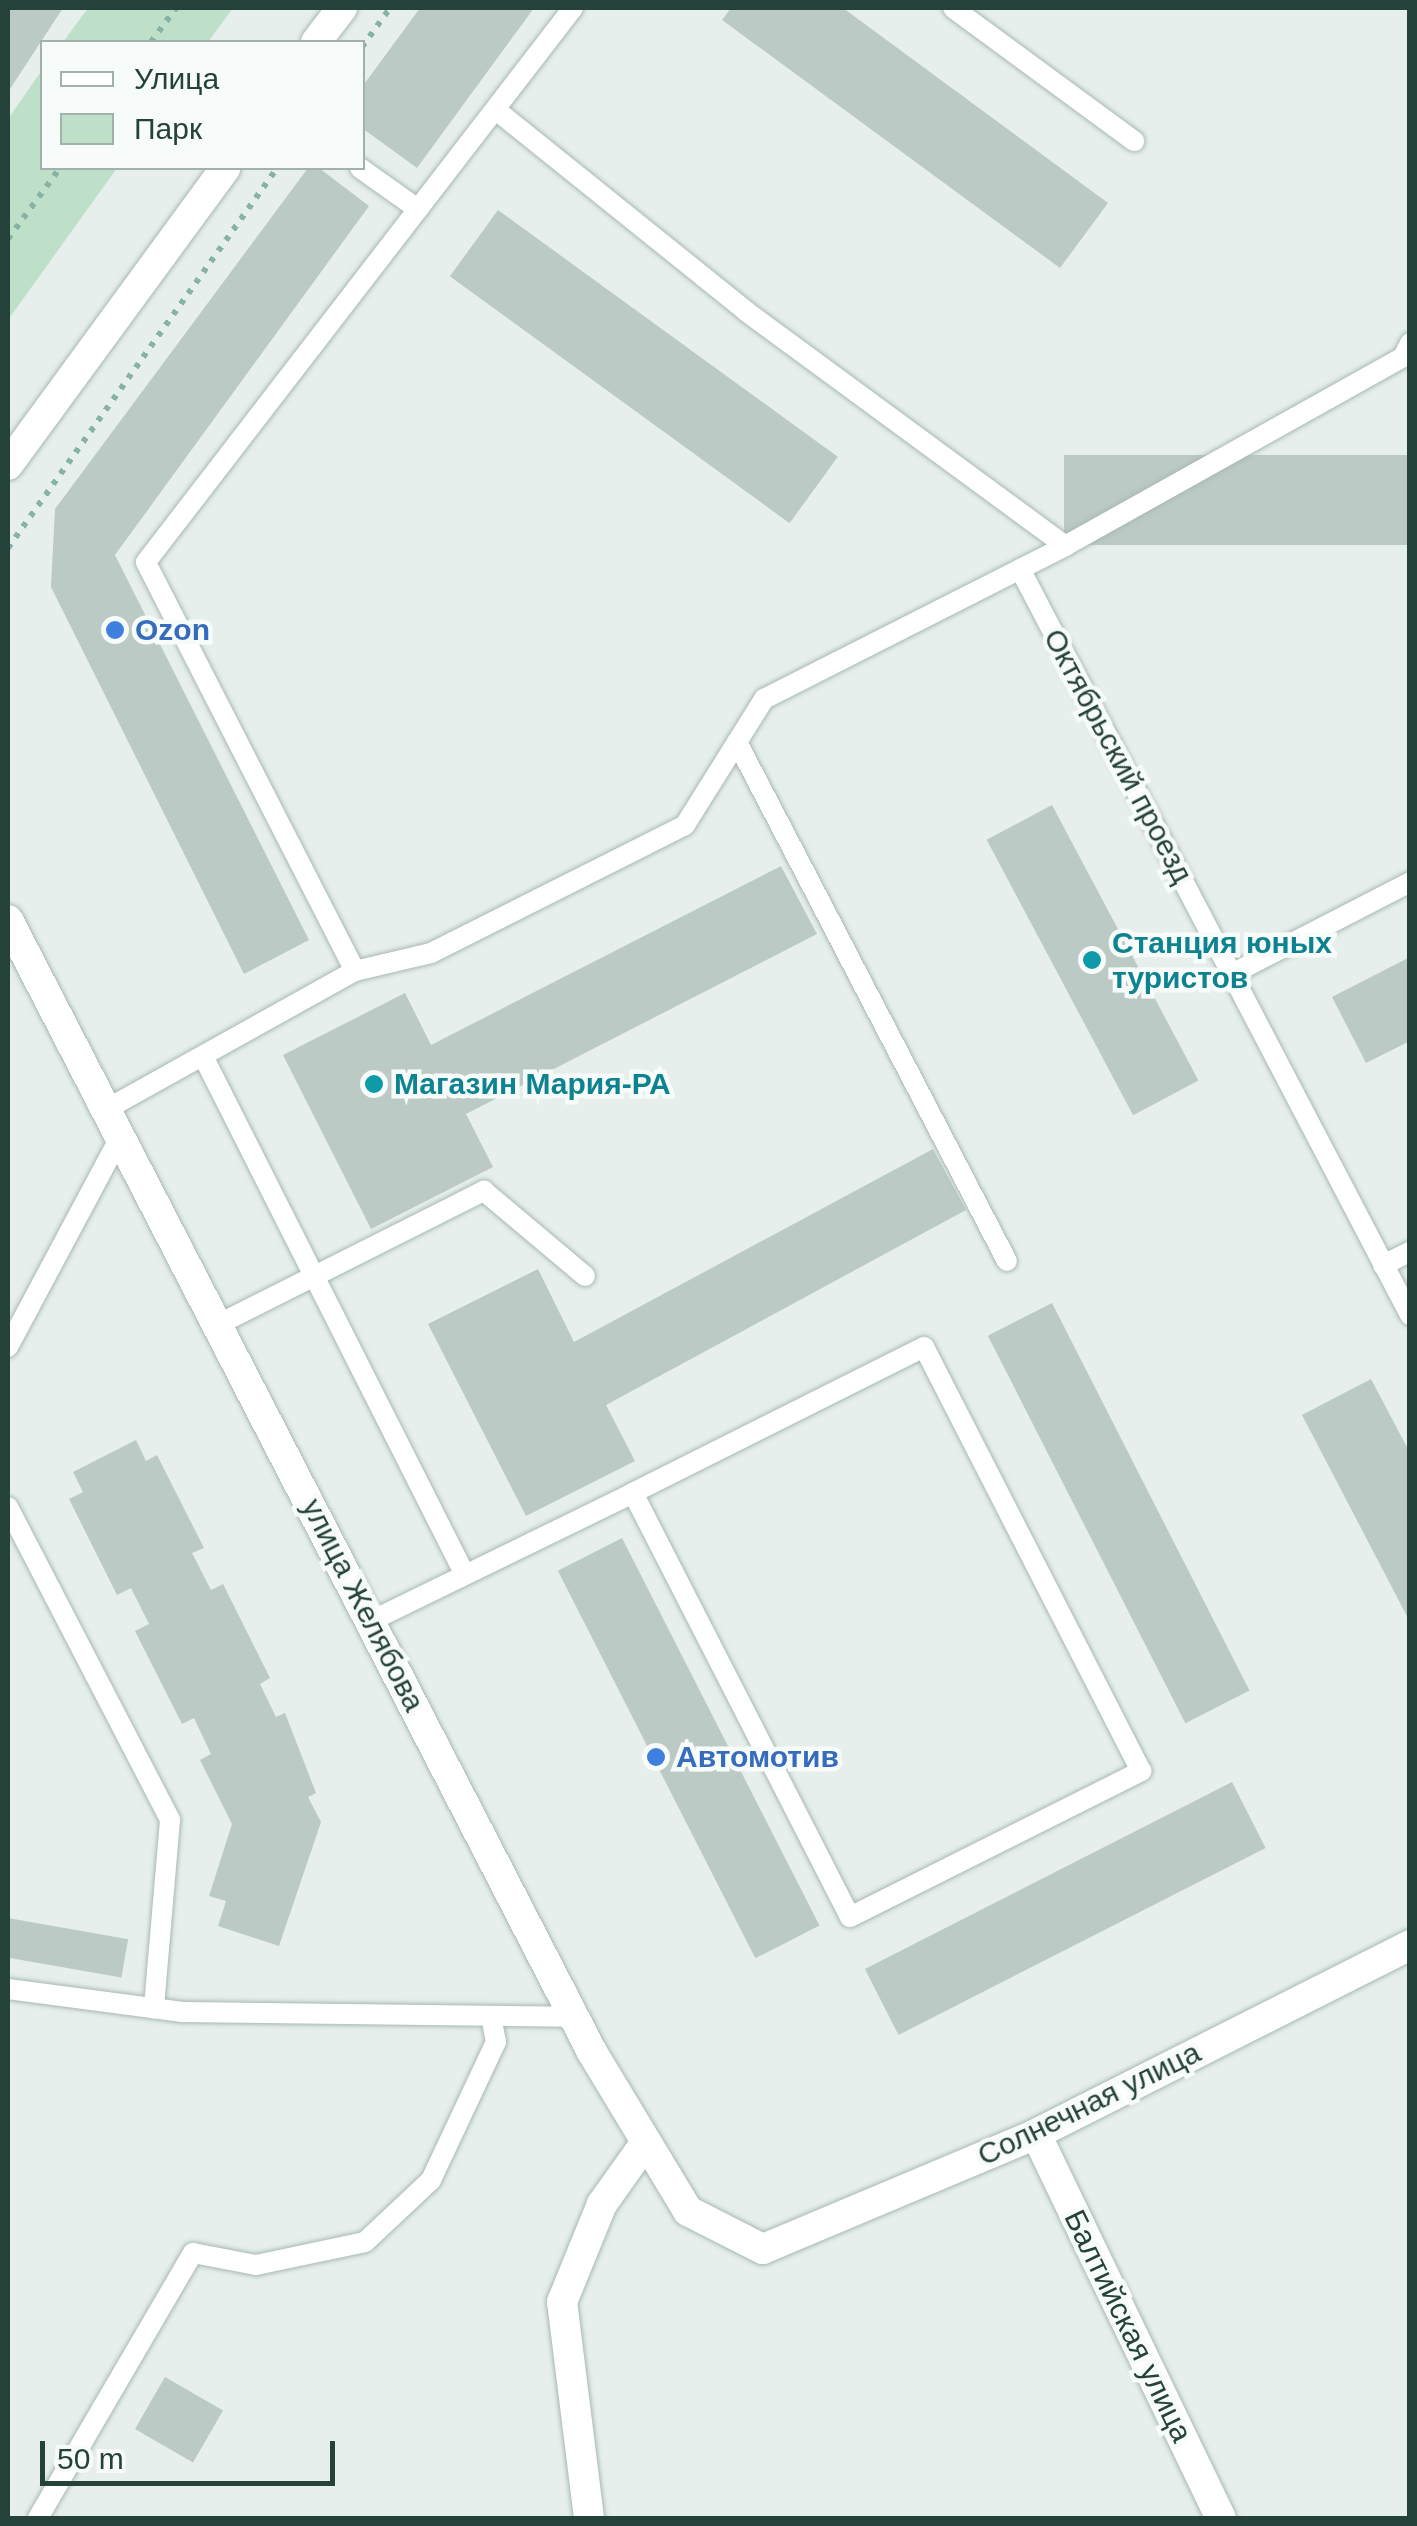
<!DOCTYPE html>
<meta charset="utf-8">
<style>
body{margin:0}
#map{position:relative;width:1417px;height:2526px;overflow:hidden;background:#e6efeb;font-family:Arial,sans-serif}
div>[style]{position:absolute}
.green>*{inset:0;background:#bfe0c8}
.building>*{inset:0;background:#bbcac4;transform-origin:0 0}
.path>*{height:6px;margin-top:-3px;transform-origin:0;background:repeating-linear-gradient(90deg,#86b3a5 0 5px,transparent 0 13px)}
.roads{filter:drop-shadow(0 0 2px #a8b8b2) drop-shadow(0 0 2px #a8b8b2)}
.service>*{height:20px;margin:-10px;padding:0 10px;transform-origin:10px;border-radius:10px;background:#fff}
.minor>*{height:30px;margin:-15px;padding:0 15px;transform-origin:15px;border-radius:15px;background:#fff}
.tertiary>*{height:30px;margin:-15px;padding:0 15px;transform-origin:15px;border-radius:15px;background:#fff}
.dots>*{width:28px;height:28px;translate:-50% -50%;box-sizing:border-box;border:5px solid #f7fbf9;border-radius:50%}
span{translate:-50% -50%;white-space:nowrap;text-align:center;line-height:1.15;-webkit-text-stroke:9px #f7fbf9;paint-order:stroke}
.shop-label{font-size:30px;color:#366cbe;font-weight:700}
.left{translate:0 -50%;text-align:left}
.street-label{font-size:30px;color:#24423a}
.culture-label{font-size:30px;color:#0d838f;font-weight:700}
.frame{position:absolute;inset:0;border:10px solid #24423a;pointer-events:none}
.legend{position:absolute;left:40px;top:40px;width:325px;height:130px;box-sizing:border-box;background:#f7fbf9;border:2px solid #a3b1ad;margin:0;padding:12px 18px;list-style:none;font-size:30px;color:#24423a}
.legend li{display:flex;align-items:center;gap:20px;height:50px}
.legend b{width:50px;border:2px solid #a3b1ad}
.scale{position:absolute;left:40px;top:2441px;width:295px;height:45px;box-sizing:border-box;border:5px solid #24423a;border-top:0;padding-left:12px;font-size:30px;line-height:35px;white-space:nowrap;color:#24423a;-webkit-text-stroke:8px #f7fbf9;paint-order:stroke}
</style>
<div id="map">
<div class="green">
<i style="clip-path:polygon(88px 8px,233px 8px,208px 42px,63px 42px)"></i>
<i style="clip-path:polygon(42px 70px,42px 168px,117px 168px,8px 320px,8px 119px)"></i>
</div>
<div class="building">
<i style="clip-path:polygon(8px 8px,63px 8px,8px 92px)"></i>
<i style="clip-path:polygon(420px 8px,534px 8px,417px 168px,362px 128px,362px 87px)"></i>
<i style="clip-path:polygon(731px 8px,843px 8px,1108px 203px,1060px 268px,722px 20px)"></i>
<i style="clip-path:polygon(308px 168px,319px 168px,369px 206px,115px 555px,309px 940px,244px 974px,51px 587px,55px 509px)"></i>
<i style="left:498px;top:210px;width:420px;height:82px;rotate:36deg"></i>
<i style="left:1410px;top:455px;width:90px;height:346px;rotate:90deg"></i>
<i style="left:1052px;top:805px;width:312px;height:74px;rotate:62deg"></i>
<i style="clip-path:polygon(781px 866px,817px 934px,466px 1114px,493px 1167px,371px 1229px,283px 1055px,405px 993px,431px 1045px)"></i>
<i style="clip-path:polygon(1410px 957px,1410px 1041px,1366px 1063px,1332px 997px)"></i>
<i style="clip-path:polygon(933px 1149px,966px 1210px,606px 1405px,635px 1461px,526px 1516px,428px 1324px,538px 1269px,574px 1342px)"></i>
<i style="left:1052px;top:1303px;width:435px;height:72px;rotate:63deg"></i>
<i style="clip-path:polygon(1371px 1379px,1410px 1453px,1410px 1622px,1302px 1415px)"></i>
<i style="clip-path:polygon(136px 1440px,146px 1461px,157px 1455px,204px 1548px,192px 1553px,211px 1590px,223px 1584px,270px 1678px,260px 1684px,276px 1717px,285px 1713px,316px 1793px,308px 1797px,321px 1822px,279px 1946px,218px 1926px,226px 1901px,209px 1896px,232px 1824px,200px 1760px,211px 1754px,194px 1718px,182px 1724px,135px 1631px,149px 1624px,131px 1588px,117px 1595px,69px 1499px,83px 1492px,73px 1472px)"></i>
<i style="left:622px;top:1538px;width:435px;height:72px;rotate:63deg"></i>
<i style="left:1232px;top:1782px;width:74px;height:412px;rotate:63deg"></i>
<i style="left:8px;top:1918px;width:122px;height:39px;rotate:10deg"></i>
<i style="left:165px;top:2377px;width:67px;height:60px;rotate:30deg"></i>
</div>
<div class="path">
<i style="left:151px;top:42px;width:42px;rotate:-53.7deg"></i>
<i style="left:362px;top:47px;width:48px;rotate:-54.3deg"></i>
<i style="left:8px;top:239px;width:88px;rotate:-53.8deg"></i>
<i style="left:8px;top:548px;width:466px;rotate:-54.7deg"></i>
</div>
<div class="roads">
<div class="service">
<i style="left:953px;top:8px;width:225px;rotate:36.3deg"></i>
<i style="left:496px;top:110px;width:322px;rotate:38.8deg"></i>
<i style="left:747px;top:312px;width:395px;rotate:36.3deg"></i>
<i style="left:360px;top:168px;width:71px;rotate:35.3deg"></i>
<i style="left:1020px;top:569px;width:842px;rotate:62.4deg"></i>
<i style="left:737px;top:742px;width:585px;rotate:62.52deg"></i>
<i style="left:355px;top:971px;width:459px;rotate:-117.1deg"></i>
<i style="left:146px;top:562px;width:699px;rotate:-52.38deg"></i>
<i style="left:1232px;top:974px;width:200px;rotate:-27.3deg"></i>
<i style="left:203px;top:1056px;width:581px;rotate:63.21deg"></i>
<i style="left:105px;top:1110px;width:286px;rotate:-29.1deg"></i>
<i style="left:355px;top:971px;width:78px;rotate:-13.3deg"></i>
<i style="left:431px;top:953px;width:284px;rotate:-26.7deg"></i>
<i style="left:685px;top:825px;width:149px;rotate:-57.9deg"></i>
<i style="left:764px;top:699px;width:338px;rotate:-26.9deg"></i>
<i style="left:1065px;top:546px;width:387px;rotate:-29.2deg"></i>
<i style="left:1403px;top:357px;width:16px;rotate:-63deg"></i>
<i style="left:1383px;top:1265px;width:30px;rotate:-26deg"></i>
<i style="left:219px;top:1324px;width:297px;rotate:-26.7deg"></i>
<i style="left:484px;top:1191px;width:132px;rotate:40.1deg"></i>
<i style="left:8px;top:1347px;width:238px;rotate:-61.9deg"></i>
<i style="left:8px;top:1507px;width:352px;rotate:62.6deg"></i>
<i style="left:170px;top:1820px;width:189px;rotate:94.9deg"></i>
<i style="left:371px;top:1621px;width:292px;rotate:-26deg"></i>
<i style="left:633px;top:1493px;width:476px;rotate:62.9deg"></i>
<i style="left:850px;top:1917px;width:326px;rotate:-26.6deg"></i>
<i style="left:1141px;top:1771px;width:476px;rotate:-117.1deg"></i>
<i style="left:924px;top:1347px;width:326px;rotate:153.4deg"></i>
<i style="left:8px;top:1989px;width:176px;rotate:7.5deg"></i>
<i style="left:182px;top:2012px;width:393px;rotate:0.7deg"></i>
<i style="left:38px;top:2518px;width:307px;rotate:-59.7deg"></i>
<i style="left:193px;top:2253px;width:64px;rotate:10.8deg"></i>
<i style="left:256px;top:2265px;width:111px;rotate:-11.9deg"></i>
<i style="left:365px;top:2242px;width:91px;rotate:-43.2deg"></i>
<i style="left:431px;top:2180px;width:153px;rotate:-64.8deg"></i>
<i style="left:496px;top:2042px;width:25px;rotate:-101deg"></i>
</div>
<div class="minor">
<i style="left:1036px;top:2134px;width:426px;rotate:64.3deg"></i>
<i style="left:589px;top:2518px;width:218px;rotate:-97.1deg"></i>
<i style="left:562px;top:2302px;width:106px;rotate:-67.8deg"></i>
<i style="left:602px;top:2204px;width:76px;rotate:-54.6deg"></i>
</div>
<div class="tertiary">
<i style="left:316px;top:42px;width:43px;rotate:-52.6deg"></i>
<i style="left:8px;top:465px;width:368px;rotate:-53.8deg"></i>
<i style="left:8px;top:920px;width:1274px;rotate:62.71deg"></i>
<i style="left:592px;top:2052px;width:186px;rotate:58.9deg"></i>
<i style="left:688px;top:2211px;width:84px;rotate:26.9deg"></i>
<i style="left:763px;top:2249px;width:296px;rotate:-22.8deg"></i>
<i style="left:1036px;top:2134px;width:419px;rotate:-26.8deg"></i>
</div>
</div>
<div class="dots">
<i style="left:115px;top:630px;background:#3f7fe0"></i>
<i style="left:1092px;top:960px;background:#0f9aa8"></i>
<i style="left:374px;top:1084px;background:#0f9aa8"></i>
<i style="left:656px;top:1757px;background:#3f7fe0"></i>
</div>
<div class="shop-label">
<span class="left" style="left:135px;top:630px">Ozon</span>
<span class="left" style="left:676px;top:1757px">Автомотив</span>
</div>
<div class="street-label">
<span style="left:1118px;top:756px;rotate:62deg">Октябрьский проезд</span>
<span style="left:363px;top:1605px;rotate:63deg">улица Желябова</span>
<span style="left:1089px;top:2104px;rotate:-26deg">Солнечная улица</span>
<span style="left:1128px;top:2326px;rotate:64deg">Балтийская улица</span>
</div>
<div class="culture-label">
<span class="left" style="left:1112px;top:960px">Станция юных<br>туристов</span>
<span class="left" style="left:394px;top:1084px">Магазин Мария-РА</span>
</div>
<div class="frame"></div>
<ul class="legend">
<li><b style="height:12px;background:#fff"></b>Улица</li>
<li><b style="height:28px;background:#bfe0c8"></b>Парк</li>
</ul>
<div class="scale">50 m</div>
</div>
